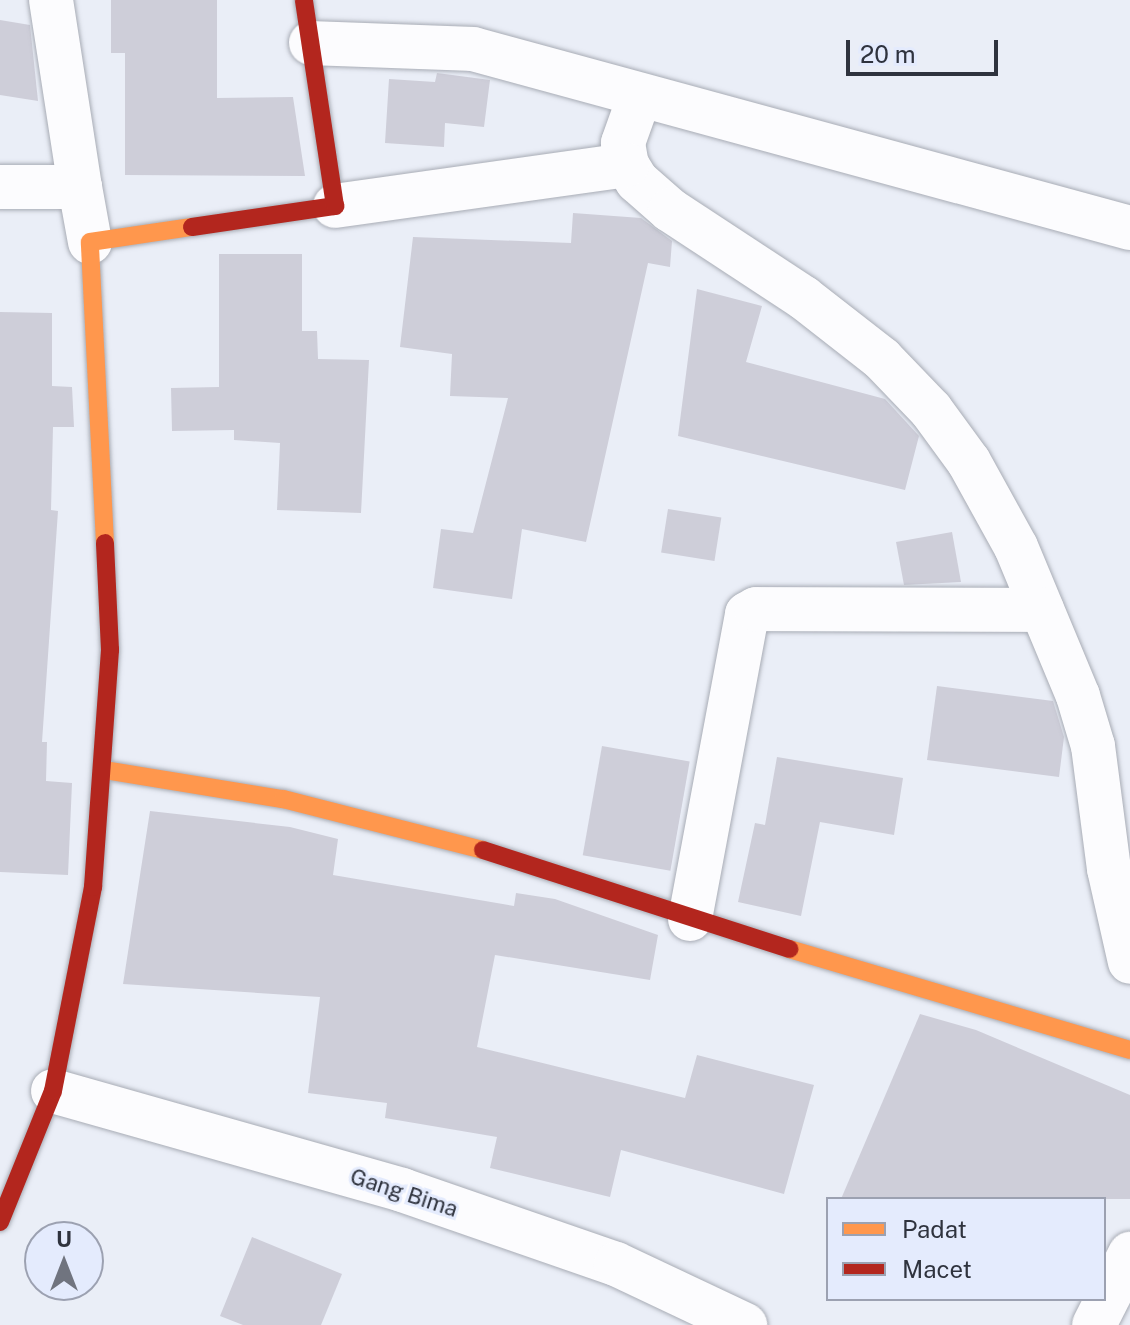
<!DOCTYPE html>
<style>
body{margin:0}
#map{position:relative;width:1130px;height:1325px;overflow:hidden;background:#eaeef7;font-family:"Public Sans",sans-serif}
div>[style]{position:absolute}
.building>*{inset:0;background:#ceced9;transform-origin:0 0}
.roads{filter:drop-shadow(0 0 2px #a8acb5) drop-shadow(0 0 2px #a8acb5)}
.street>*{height:44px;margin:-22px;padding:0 22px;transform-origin:22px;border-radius:22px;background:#fcfcfe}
.slow>*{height:18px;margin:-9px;padding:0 9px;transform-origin:9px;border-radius:9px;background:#ff974d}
.jam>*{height:18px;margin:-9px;padding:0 9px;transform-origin:9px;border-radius:9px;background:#b3261e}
span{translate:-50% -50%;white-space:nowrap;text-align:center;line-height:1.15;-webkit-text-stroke:6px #e4ebfd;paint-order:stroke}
.street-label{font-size:22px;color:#2f333e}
.legend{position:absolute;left:826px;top:1197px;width:280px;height:104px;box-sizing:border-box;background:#e4ebfd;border:2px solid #9ca1b1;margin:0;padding:10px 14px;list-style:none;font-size:24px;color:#2f333e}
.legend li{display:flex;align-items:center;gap:16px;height:40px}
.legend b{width:40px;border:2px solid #9ca1b1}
.north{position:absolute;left:24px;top:1221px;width:80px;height:80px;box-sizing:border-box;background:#e4ebfd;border:2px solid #9ca1b1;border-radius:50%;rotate:0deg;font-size:22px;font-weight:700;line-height:32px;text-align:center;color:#2f333e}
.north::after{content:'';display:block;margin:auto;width:28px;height:36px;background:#70747f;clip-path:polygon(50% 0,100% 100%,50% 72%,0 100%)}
.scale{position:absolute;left:846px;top:40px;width:152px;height:36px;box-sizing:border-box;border:4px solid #2f333e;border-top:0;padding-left:10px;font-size:24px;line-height:28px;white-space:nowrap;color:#2f333e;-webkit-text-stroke:6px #e4ebfd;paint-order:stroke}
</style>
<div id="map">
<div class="building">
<i style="clip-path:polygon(111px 0,217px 0,217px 98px,293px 97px,305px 176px,125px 175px,125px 53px,111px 53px)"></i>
<i style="clip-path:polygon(0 20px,30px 25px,38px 101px,0 95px)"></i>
<i style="clip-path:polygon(437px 73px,490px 80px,484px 127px,445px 123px,444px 147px,385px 143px,389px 79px,435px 82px)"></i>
<i style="clip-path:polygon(573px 213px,641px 218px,672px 241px,670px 267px,648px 263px,586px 542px,522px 529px,512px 599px,433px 588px,441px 529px,473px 533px,508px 398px,450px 396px,452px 354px,400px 347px,413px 237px,571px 243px)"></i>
<i style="clip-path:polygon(219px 254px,302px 254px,302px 331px,317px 331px,318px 359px,369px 360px,361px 513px,277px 510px,280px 443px,234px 440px,234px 430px,172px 431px,171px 388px,219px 387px)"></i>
<i style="clip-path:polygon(697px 289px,762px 306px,746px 362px,885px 399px,919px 436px,905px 490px,678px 436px)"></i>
<i style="clip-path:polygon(0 312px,52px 313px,52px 386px,72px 387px,74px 427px,53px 427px,51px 510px,58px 511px,42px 742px,47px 742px,46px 781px,72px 783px,68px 875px,0 872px)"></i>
<i style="left:668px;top:509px;width:54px;height:44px;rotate:9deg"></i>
<i style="clip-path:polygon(952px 532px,961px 582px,904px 585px,896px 542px)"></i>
<i style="clip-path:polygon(937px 686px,1053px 701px,1064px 737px,1059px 777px,927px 760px)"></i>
<i style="left:602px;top:746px;width:89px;height:111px;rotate:10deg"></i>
<i style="clip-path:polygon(777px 757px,903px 778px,894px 835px,820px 822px,801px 916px,738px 902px,755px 823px,765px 825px)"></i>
<i style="clip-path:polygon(150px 811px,290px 827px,338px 839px,333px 875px,514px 906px,516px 893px,555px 899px,658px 935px,650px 980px,495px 955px,477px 1047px,685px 1098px,697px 1055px,814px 1085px,784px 1194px,621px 1150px,610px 1197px,490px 1168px,497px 1137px,385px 1118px,387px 1103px,308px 1093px,320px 997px,123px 984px)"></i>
<i style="clip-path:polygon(920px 1014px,976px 1030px,1130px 1095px,1130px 1199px,841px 1199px)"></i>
<i style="clip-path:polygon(252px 1237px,342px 1274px,321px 1325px,243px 1325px,220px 1316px)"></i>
</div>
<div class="roads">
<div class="street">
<i style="left:51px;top:0;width:189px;rotate:81.2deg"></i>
<i style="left:311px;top:43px;width:162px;rotate:2.1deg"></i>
<i style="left:473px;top:49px;width:681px;rotate:15.24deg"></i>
<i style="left:639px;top:98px;width:48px;rotate:109.6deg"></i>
<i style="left:623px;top:143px;width:22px;rotate:80deg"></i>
<i style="left:627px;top:165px;width:19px;rotate:58deg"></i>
<i style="left:637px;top:181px;width:44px;rotate:41.3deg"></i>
<i style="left:670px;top:210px;width:160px;rotate:33.3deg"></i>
<i style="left:804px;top:298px;width:99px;rotate:38deg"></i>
<i style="left:882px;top:359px;width:71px;rotate:46.1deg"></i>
<i style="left:931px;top:410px;width:64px;rotate:53.8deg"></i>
<i style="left:969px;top:462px;width:97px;rotate:61.1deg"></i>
<i style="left:1016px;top:547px;width:161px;rotate:67.4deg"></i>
<i style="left:1078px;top:696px;width:52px;rotate:73.3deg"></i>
<i style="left:1093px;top:746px;width:124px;rotate:82.6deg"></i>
<i style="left:1109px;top:869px;width:95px;rotate:77.3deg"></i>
<i style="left:0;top:187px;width:80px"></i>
<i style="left:80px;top:187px;width:56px;rotate:79.7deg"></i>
<i style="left:335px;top:206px;width:295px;rotate:-8deg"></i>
<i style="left:690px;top:919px;width:310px;rotate:-79.4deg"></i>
<i style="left:747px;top:614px;width:10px;rotate:-29deg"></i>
<i style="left:756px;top:609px;width:286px;rotate:0.2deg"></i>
<i style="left:53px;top:1091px;width:363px;rotate:15.8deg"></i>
<i style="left:402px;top:1190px;width:226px;rotate:19.1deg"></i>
<i style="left:616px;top:1264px;width:143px;rotate:25.3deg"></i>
<i style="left:1094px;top:1325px;width:80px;rotate:-63.1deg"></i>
</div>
<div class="slow">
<i style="left:105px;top:543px;width:301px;rotate:-92.9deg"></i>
<i style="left:90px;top:242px;width:103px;rotate:-8.4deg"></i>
<i style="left:105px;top:770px;width:180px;rotate:9.3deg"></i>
<i style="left:283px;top:799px;width:206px;rotate:14.3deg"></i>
<i style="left:789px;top:949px;width:356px;rotate:16.5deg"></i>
</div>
<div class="jam">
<i style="left:192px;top:227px;width:145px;rotate:-8.4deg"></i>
<i style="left:335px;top:206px;width:208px;rotate:-98.6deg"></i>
<i style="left:483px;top:850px;width:322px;rotate:17.9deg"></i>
<i style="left:0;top:1222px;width:141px;rotate:-68deg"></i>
<i style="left:53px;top:1091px;width:208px;rotate:-78.9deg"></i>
<i style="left:93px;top:887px;width:238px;rotate:-85.9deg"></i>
<i style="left:110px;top:650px;width:107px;rotate:-92.7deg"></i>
</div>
</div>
<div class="street-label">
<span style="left:404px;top:1193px;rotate:18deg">Gang Bima</span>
</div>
<ul class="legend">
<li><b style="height:10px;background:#ff974d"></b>Padat</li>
<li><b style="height:10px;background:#b3261e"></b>Macet</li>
</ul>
<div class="north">U</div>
<div class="scale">20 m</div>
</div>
